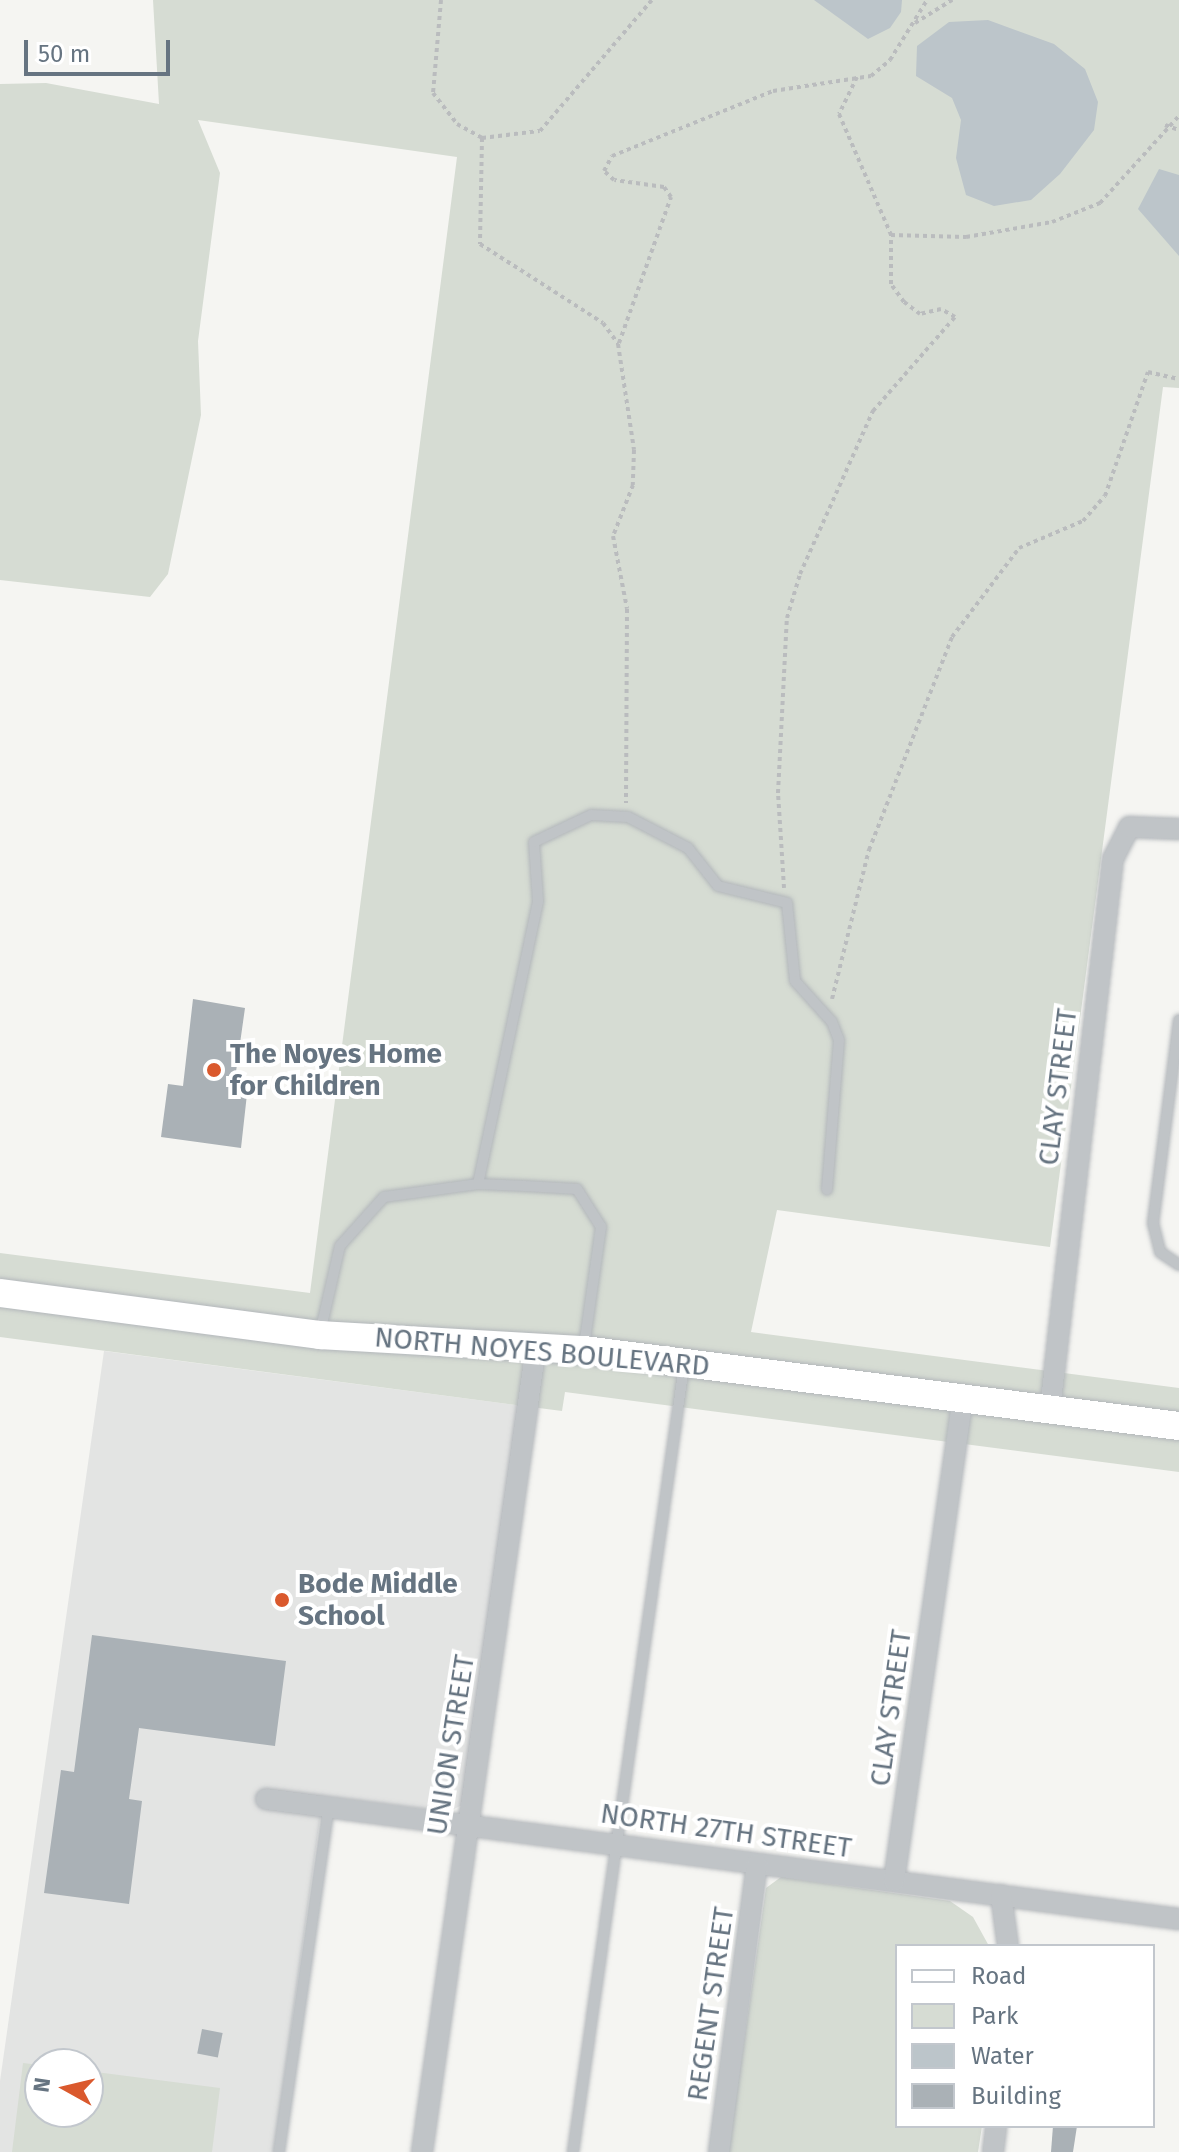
<!DOCTYPE html>
<style>
body{margin:0}
#map{position:relative;width:1179px;height:2152px;overflow:hidden;background:#f5f5f2;font-family:"Fira Sans",sans-serif}
div>[style]{position:absolute}
.built>*{inset:0;background:#e3e4e3}
.green>*{inset:0;background:#d6dcd3}
.water>*{inset:0;background:#bcc5ca}
.building>*{inset:0;background:#aab1b6;transform-origin:0 0}
.path>*{height:4px;margin-top:-2px;transform-origin:0;background:repeating-linear-gradient(90deg,#babcbe 0 4px,transparent 0 8px)}
.roads{filter:drop-shadow(0 0 2px #b3b7bb) drop-shadow(0 0 2px #b3b7bb)}
.lane>*{height:10px;margin:-5px;padding:0 5px;transform-origin:5px;border-radius:5px;background:#c0c4c7}
.street>*{height:20px;margin:-10px;padding:0 10px;transform-origin:10px;border-radius:10px;background:#c0c4c7}
.secondary>*{height:28px;margin:-14px;padding:0 14px;transform-origin:14px;border-radius:14px;background:#fff}
.dots>*{width:22px;height:22px;translate:-50% -50%;box-sizing:border-box;border:4px solid #fff;border-radius:50%}
span{translate:-50% -50%;white-space:nowrap;text-align:center;line-height:1.15;-webkit-text-stroke:8px #fff;paint-order:stroke}
.poi-label{font-size:28px;color:#667481;font-weight:700}
.left{translate:0 -50%;text-align:left}
.street-label{font-size:28px;color:#667481}
.legend{position:absolute;left:895px;top:1944px;width:260px;height:184px;box-sizing:border-box;background:#fff;border:2px solid #c2c7cd;margin:0;padding:10px 14px;list-style:none;font-size:24px;color:#667481}
.legend li{display:flex;align-items:center;gap:16px;height:40px}
.legend b{width:40px;border:2px solid #c2c7cd}
.north{position:absolute;left:24px;top:2048px;width:80px;height:80px;box-sizing:border-box;background:#fff;border:2px solid #c2c7cd;border-radius:50%;rotate:278deg;font-size:22px;font-weight:700;line-height:32px;text-align:center;color:#667481}
.north::after{content:'';display:block;margin:auto;width:28px;height:36px;background:#da592d;clip-path:polygon(50% 0,100% 100%,50% 72%,0 100%)}
.scale{position:absolute;left:24px;top:40px;width:146px;height:36px;box-sizing:border-box;border:4px solid #667481;border-top:0;padding-left:10px;font-size:24px;line-height:28px;white-space:nowrap;color:#667481;-webkit-text-stroke:6px #fff;paint-order:stroke}
</style>
<div id="map">
<div class="built">
<i style="clip-path:polygon(evenodd,104px 1351px,524px 1406px,462px 1805px,448px 1812px,323px 1796px,274px 2152px,0 2152px,0 2081px,104px 1351px,40px 2064px,88px 2064px,88px 2112px,40px 2112px,40px 2064px)"></i>
</div>
<div class="green">
<i style="clip-path:polygon(153px 0,1179px 0,1179px 388px,1163px 387px,1050px 1247px,777px 1210px,751px 1332px,1179px 1388px,1179px 1472px,565px 1392px,562px 1411px,0 1337px,0 1253px,310px 1293px,457px 157px,198px 120px,220px 173px,198px 341px,201px 415px,168px 574px,150px 597px,0 580px,0 84px,46px 83px,159px 104px)"></i>
<i style="clip-path:polygon(781px 1877px,950px 1901px,973px 1917px,989px 1946px,897px 1946px,897px 2126px,982px 2126px,978px 2152px,728px 2152px,766px 1888px)"></i>
<i style="clip-path:polygon(23px 2063px,40px 2065px,40px 2112px,88px 2112px,88px 2071px,220px 2088px,212px 2152px,12px 2152px)"></i>
</div>
<div class="water">
<i style="clip-path:polygon(814px 0,902px 0,901px 12px,890px 28px,868px 39px)"></i>
<i style="clip-path:polygon(988px 20px,1054px 44px,1085px 69px,1098px 102px,1094px 130px,1060px 174px,1031px 200px,994px 206px,966px 195px,956px 158px,961px 120px,952px 98px,916px 76px,917px 46px,949px 22px)"></i>
<i style="clip-path:polygon(1159px 169px,1179px 175px,1179px 256px,1138px 209px)"></i>
</div>
<div class="building">
<i style="clip-path:polygon(193px 999px,245px 1008px,233px 1093px,247px 1094px,241px 1148px,161px 1137px,168px 1084px,183px 1086px)"></i>
<i style="clip-path:polygon(92px 1635px,286px 1661px,275px 1746px,139px 1728px,129px 1799px,142px 1801px,129px 1904px,44px 1893px,61px 1770px,74px 1772px)"></i>
<i style="left:202px;top:2029px;width:21px;height:25px;rotate:11deg"></i>
<i style="clip-path:polygon(1053px 2126px,1077px 2126px,1073px 2152px,1051px 2152px)"></i>
</div>
<div class="path">
<i style="left:441px;top:0;width:93px;rotate:94.9deg"></i>
<i style="left:433px;top:93px;width:39px;rotate:52deg"></i>
<i style="left:457px;top:124px;width:29px;rotate:29deg"></i>
<i style="left:482px;top:138px;width:106px;rotate:91.1deg"></i>
<i style="left:480px;top:244px;width:146px;rotate:32.7deg"></i>
<i style="left:603px;top:323px;width:26px;rotate:54deg"></i>
<i style="left:618px;top:344px;width:107px;rotate:81.4deg"></i>
<i style="left:634px;top:450px;width:35px;rotate:92deg"></i>
<i style="left:633px;top:485px;width:55px;rotate:111.4deg"></i>
<i style="left:613px;top:536px;width:74px;rotate:79.1deg"></i>
<i style="left:627px;top:609px;width:194px;rotate:90.3deg"></i>
<i style="left:915px;top:23px;width:44px;rotate:-31.9deg"></i>
<i style="left:857px;top:77px;width:41px;rotate:115.9deg"></i>
<i style="left:839px;top:114px;width:132px;rotate:66.7deg"></i>
<i style="left:1165px;top:125px;width:15px;rotate:20deg"></i>
<i style="left:482px;top:138px;width:58px;rotate:-6.9deg"></i>
<i style="left:540px;top:131px;width:172px;rotate:-49.5deg"></i>
<i style="left:619px;top:343px;width:155px;rotate:-70.4deg"></i>
<i style="left:671px;top:197px;width:12px;rotate:-125deg"></i>
<i style="left:664px;top:187px;width:50px;rotate:-172deg"></i>
<i style="left:614px;top:180px;width:13px;rotate:-138deg"></i>
<i style="left:604px;top:171px;width:17px;rotate:-62deg"></i>
<i style="left:612px;top:156px;width:174px;rotate:-22deg"></i>
<i style="left:773px;top:91px;width:99px;rotate:-8.7deg"></i>
<i style="left:871px;top:76px;width:25px;rotate:-40deg"></i>
<i style="left:890px;top:60px;width:70px;rotate:-58.3deg"></i>
<i style="left:784px;top:888px;width:95px;rotate:-93.6deg"></i>
<i style="left:778px;top:793px;width:175px;rotate:-87.1deg"></i>
<i style="left:787px;top:618px;width:46px;rotate:-73.5deg"></i>
<i style="left:800px;top:574px;width:179px;rotate:-65.9deg"></i>
<i style="left:873px;top:411px;width:125px;rotate:-48.9deg"></i>
<i style="left:955px;top:317px;width:16px;rotate:-150deg"></i>
<i style="left:941px;top:309px;width:22px;rotate:167deg"></i>
<i style="left:920px;top:314px;width:20px;rotate:-143deg"></i>
<i style="left:904px;top:302px;width:22px;rotate:-126deg"></i>
<i style="left:891px;top:284px;width:49px;rotate:-90deg"></i>
<i style="left:891px;top:235px;width:75px;rotate:1.5deg"></i>
<i style="left:966px;top:237px;width:87px;rotate:-9.9deg"></i>
<i style="left:1052px;top:222px;width:52px;rotate:-21.6deg"></i>
<i style="left:1100px;top:203px;width:118px;rotate:-47.8deg"></i>
<i style="left:832px;top:999px;width:154px;rotate:-76.1deg"></i>
<i style="left:869px;top:850px;width:229px;rotate:-68.7deg"></i>
<i style="left:952px;top:637px;width:111px;rotate:-53deg"></i>
<i style="left:1019px;top:548px;width:69px;rotate:-22.9deg"></i>
<i style="left:1083px;top:521px;width:33px;rotate:-49deg"></i>
<i style="left:1105px;top:496px;width:131px;rotate:-70.9deg"></i>
<i style="left:1148px;top:372px;width:32px;rotate:13deg"></i>
</div>
<div class="roads">
<div class="lane">
<i style="left:1179px;top:1020px;width:205px;rotate:97.3deg"></i>
<i style="left:1153px;top:1223px;width:30px;rotate:76deg"></i>
<i style="left:1160px;top:1252px;width:23px;rotate:34deg"></i>
<i style="left:478px;top:1184px;width:289px;rotate:-78deg"></i>
<i style="left:538px;top:901px;width:59px;rotate:-93.9deg"></i>
<i style="left:534px;top:842px;width:63px;rotate:-25.3deg"></i>
<i style="left:591px;top:815px;width:37px;rotate:3deg"></i>
<i style="left:628px;top:817px;width:68px;rotate:27.3deg"></i>
<i style="left:688px;top:848px;width:48px;rotate:51.7deg"></i>
<i style="left:718px;top:886px;width:71px;rotate:13.8deg"></i>
<i style="left:787px;top:903px;width:78px;rotate:84.1deg"></i>
<i style="left:795px;top:981px;width:55px;rotate:47.9deg"></i>
<i style="left:832px;top:1022px;width:19px;rotate:69deg"></i>
<i style="left:839px;top:1040px;width:150px;rotate:94.6deg"></i>
<i style="left:320px;top:1333px;width:89px;rotate:-77.1deg"></i>
<i style="left:340px;top:1246px;width:66px;rotate:-48.1deg"></i>
<i style="left:384px;top:1197px;width:95px;rotate:-7.9deg"></i>
<i style="left:478px;top:1184px;width:47px;rotate:2.4deg"></i>
<i style="left:525px;top:1186px;width:52px;rotate:3.3deg"></i>
<i style="left:577px;top:1189px;width:45px;rotate:57.7deg"></i>
<i style="left:601px;top:1227px;width:120px;rotate:98.1deg"></i>
<i style="left:279px;top:2152px;width:350px;rotate:-81.8deg"></i>
<i style="left:573px;top:2152px;width:794px;rotate:-81.96deg"></i>
</div>
<div class="street">
<i style="left:1050px;top:1409px;width:554px;rotate:-83.47deg"></i>
<i style="left:1113px;top:859px;width:36px;rotate:-63deg"></i>
<i style="left:1129px;top:827px;width:50px;rotate:2.3deg"></i>
<i style="left:266px;top:1799px;width:921px;rotate:7.49deg"></i>
<i style="left:894px;top:1881px;width:487px;rotate:-81.9deg"></i>
<i style="left:1001px;top:1895px;width:51px;rotate:82.2deg"></i>
<i style="left:422px;top:2152px;width:813px;rotate:-81.94deg"></i>
<i style="left:719px;top:2152px;width:290px;rotate:-82.5deg"></i>
<i style="left:993px;top:2152px;width:26px;rotate:-83deg"></i>
</div>
<div class="secondary">
<i style="left:0;top:1293px;width:323px;rotate:7.5deg"></i>
<i style="left:320px;top:1335px;width:264px;rotate:3.3deg"></i>
<i style="left:584px;top:1350px;width:600px;rotate:7.28deg"></i>
</div>
</div>
<div class="dots">
<i style="left:214px;top:1070px;background:#da592d"></i>
<i style="left:282px;top:1600px;background:#da592d"></i>
</div>
<div class="poi-label">
<span class="left" style="left:230px;top:1070px">The Noyes Home<br>for Children</span>
<span class="left" style="left:298px;top:1600px">Bode Middle<br>School</span>
</div>
<div class="street-label">
<span style="left:1058px;top:1087px;rotate:-83deg">CLAY STREET</span>
<span style="left:542px;top:1352px;rotate:5deg">NORTH NOYES BOULEVARD</span>
<span style="left:891px;top:1708px;rotate:-82deg">CLAY STREET</span>
<span style="left:451px;top:1745px;rotate:-81deg">UNION STREET</span>
<span style="left:726px;top:1831px;rotate:8deg">NORTH 27TH STREET</span>
<span style="left:711px;top:2004px;rotate:-82deg">REGENT STREET</span>
</div>
<ul class="legend">
<li><b style="height:10px;background:#fff"></b>Road</li>
<li><b style="height:22px;background:#d6dcd3"></b>Park</li>
<li><b style="height:22px;background:#bcc5ca"></b>Water</li>
<li><b style="height:22px;background:#aab1b6"></b>Building</li>
</ul>
<div class="north">N</div>
<div class="scale">50 m</div>
</div>
